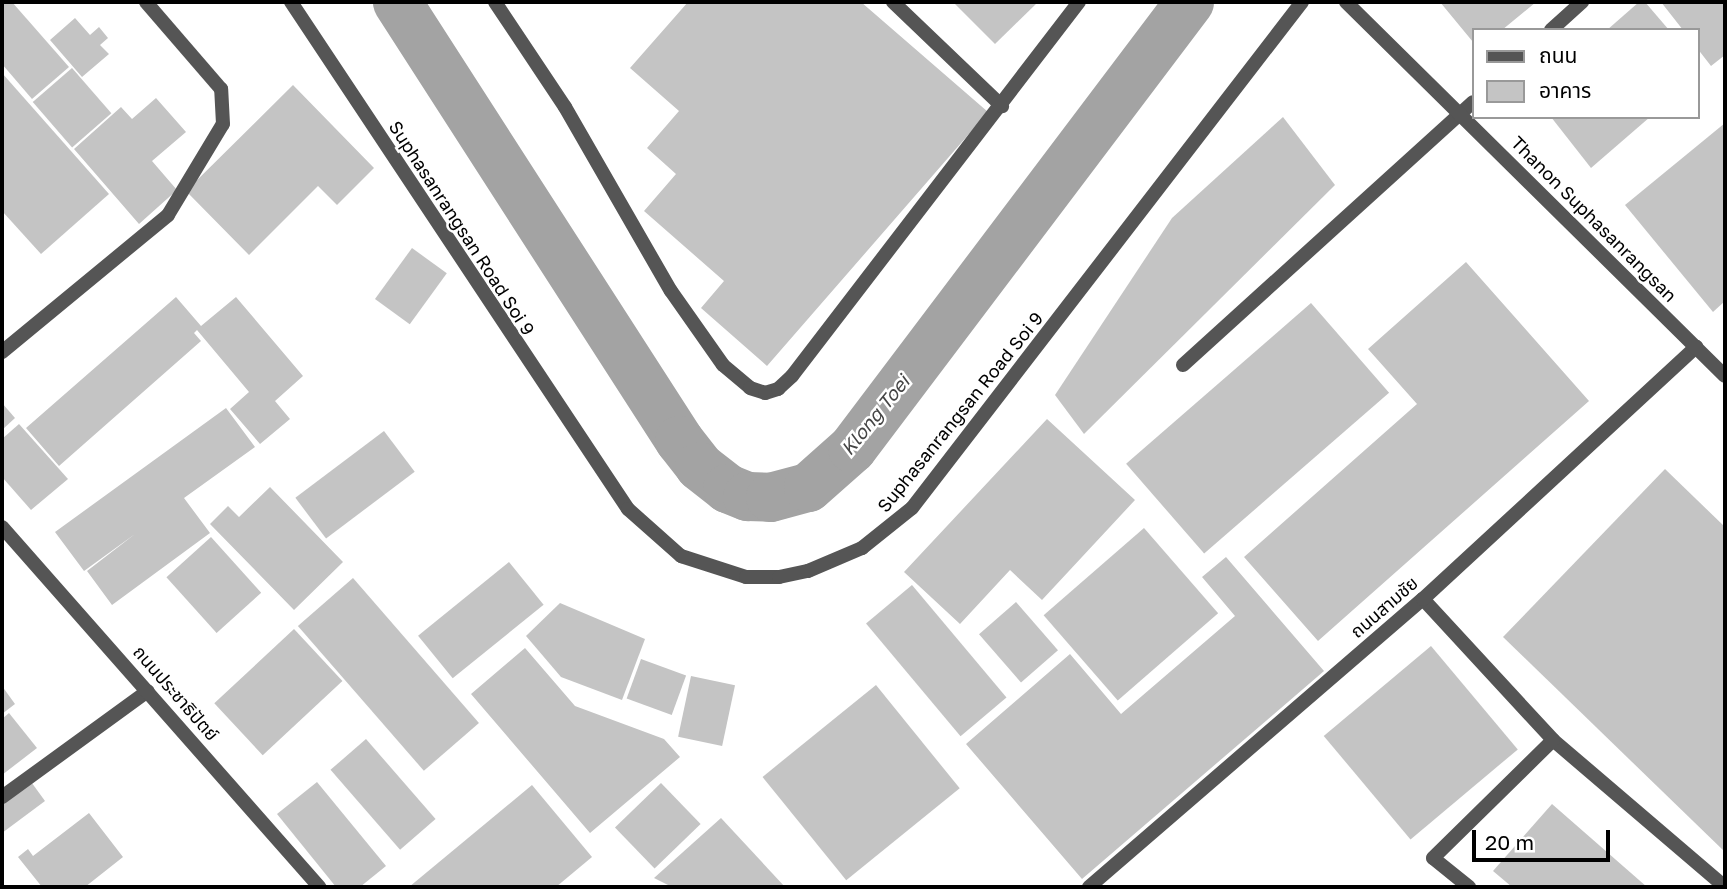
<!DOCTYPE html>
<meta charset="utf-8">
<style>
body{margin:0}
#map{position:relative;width:1727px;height:889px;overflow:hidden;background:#fff;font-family:"Golos Text","Noto Sans Thai",sans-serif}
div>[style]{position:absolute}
.canal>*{height:49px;margin:-24.5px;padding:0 24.5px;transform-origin:24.5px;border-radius:24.5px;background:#a3a3a3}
.building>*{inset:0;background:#c4c4c4;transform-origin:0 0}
.service>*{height:14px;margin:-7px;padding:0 7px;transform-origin:7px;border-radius:7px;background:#555}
.minor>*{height:14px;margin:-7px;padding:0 7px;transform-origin:7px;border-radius:7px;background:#555}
.tertiary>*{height:14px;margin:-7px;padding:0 7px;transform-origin:7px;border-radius:7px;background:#555}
span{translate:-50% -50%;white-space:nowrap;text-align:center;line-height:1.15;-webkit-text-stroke:5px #fff;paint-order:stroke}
.street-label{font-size:18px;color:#000}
.water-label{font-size:19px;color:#444;font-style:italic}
.frame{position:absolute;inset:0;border:4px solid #000;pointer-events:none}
.legend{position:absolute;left:1472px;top:28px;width:228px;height:91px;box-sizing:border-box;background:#fff;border:2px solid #999;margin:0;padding:9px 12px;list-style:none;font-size:21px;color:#000}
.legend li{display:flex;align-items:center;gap:14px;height:35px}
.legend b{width:35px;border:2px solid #999}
.scale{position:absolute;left:1472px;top:830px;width:138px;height:32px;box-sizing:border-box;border:4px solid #000;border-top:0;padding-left:9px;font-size:21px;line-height:24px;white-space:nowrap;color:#000;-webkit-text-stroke:5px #fff;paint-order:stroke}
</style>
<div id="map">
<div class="canal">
<i style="left:397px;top:2px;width:521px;rotate:57.23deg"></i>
<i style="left:679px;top:440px;width:33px;rotate:52deg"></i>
<i style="left:699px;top:466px;width:36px;rotate:38deg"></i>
<i style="left:727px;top:488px;width:22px;rotate:22deg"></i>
<i style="left:747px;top:496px;width:23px;rotate:2deg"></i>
<i style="left:770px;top:497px;width:39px;rotate:-15deg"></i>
<i style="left:808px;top:487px;width:59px;rotate:-41.6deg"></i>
<i style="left:852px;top:448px;width:559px;rotate:-52.93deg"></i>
</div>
<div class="building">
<i style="clip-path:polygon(2px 2px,12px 2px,69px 67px,32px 99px,2px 64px)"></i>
<i style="clip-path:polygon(688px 2px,861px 2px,988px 112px,767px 366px,701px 308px,724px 281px,644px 211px,676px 174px,647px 148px,679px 111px,630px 68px)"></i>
<i style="clip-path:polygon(953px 2px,1038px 2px,995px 44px)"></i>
<i style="clip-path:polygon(1440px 2px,1536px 2px,1502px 30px,1473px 30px,1473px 42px)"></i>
<i style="clip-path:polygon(1639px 2px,1645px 2px,1669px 30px,1607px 30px)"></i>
<i style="clip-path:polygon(1661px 2px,1725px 2px,1725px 55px,1711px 66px,1697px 48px,1697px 30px,1683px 30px)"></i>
<i style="clip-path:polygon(75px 18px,90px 35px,99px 27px,108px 38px,100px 45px,109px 54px,82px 77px,50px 40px)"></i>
<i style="left:72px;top:68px;width:60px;height:52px;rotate:49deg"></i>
<i style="clip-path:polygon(2px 73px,109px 194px,41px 254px,2px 211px)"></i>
<i style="clip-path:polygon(293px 85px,374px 168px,337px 205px,318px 186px,249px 255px,186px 191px)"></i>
<i style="clip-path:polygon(156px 98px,186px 132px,152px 161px,177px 190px,139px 224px,74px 149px,121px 107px,132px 119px)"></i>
<i style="clip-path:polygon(1283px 117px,1335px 185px,1084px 434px,1055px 395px,1172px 218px)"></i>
<i style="clip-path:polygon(1551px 117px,1650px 117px,1591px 168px)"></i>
<i style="clip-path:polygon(1725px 123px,1725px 301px,1713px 312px,1625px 205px)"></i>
<i style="left:412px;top:248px;width:43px;height:63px;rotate:36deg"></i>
<i style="clip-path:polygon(1466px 262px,1589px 401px,1318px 641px,1244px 557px,1417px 404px,1368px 349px)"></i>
<i style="clip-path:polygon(176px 297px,201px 326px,236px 297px,303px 376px,275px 401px,290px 419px,260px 444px,230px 409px,249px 392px,197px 330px,194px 333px,201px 341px,59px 466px,26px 428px)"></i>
<i style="left:1311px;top:303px;width:119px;height:245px;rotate:49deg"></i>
<i style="clip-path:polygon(2px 403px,15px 418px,2px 430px)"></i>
<i style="clip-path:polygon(226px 408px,255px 447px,184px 498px,210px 533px,112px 605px,87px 571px,135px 534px,84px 571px,55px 532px)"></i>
<i style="clip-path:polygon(1047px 419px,1135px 500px,1042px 600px,1010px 570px,960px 624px,904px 572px)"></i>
<i style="clip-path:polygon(19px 424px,68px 479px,31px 510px,2px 477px,2px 439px)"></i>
<i style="left:384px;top:431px;width:51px;height:111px;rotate:53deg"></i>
<i style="clip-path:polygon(1665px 469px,1725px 527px,1725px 852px,1503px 637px)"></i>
<i style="clip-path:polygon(270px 487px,343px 562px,294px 610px,210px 524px,228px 506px,239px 517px)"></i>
<i style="left:1144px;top:528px;width:113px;height:133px;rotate:49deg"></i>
<i style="left:211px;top:537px;width:75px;height:60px;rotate:48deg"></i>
<i style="clip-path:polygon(1226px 557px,1324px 671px,1082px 879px,966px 744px,1070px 654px,1121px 714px,1235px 616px,1202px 577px)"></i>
<i style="left:509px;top:562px;width:55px;height:117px;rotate:51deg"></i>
<i style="left:353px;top:578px;width:192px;height:73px;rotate:49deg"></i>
<i style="left:912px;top:585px;width:147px;height:60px;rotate:50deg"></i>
<i style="left:1016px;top:602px;width:64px;height:49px;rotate:49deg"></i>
<i style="clip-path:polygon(560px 603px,645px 639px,622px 700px,561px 677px,526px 636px)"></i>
<i style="left:294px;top:629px;width:71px;height:109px;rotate:47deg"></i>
<i style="left:1431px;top:646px;width:135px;height:140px;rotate:50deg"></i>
<i style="clip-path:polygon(525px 648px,575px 706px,664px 739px,680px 757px,590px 833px,471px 694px)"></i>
<i style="left:641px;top:659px;width:48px;height:42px;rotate:20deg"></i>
<i style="left:691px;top:676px;width:45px;height:62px;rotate:12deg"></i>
<i style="left:876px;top:685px;width:133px;height:146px;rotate:51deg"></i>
<i style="clip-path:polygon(2px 686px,15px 704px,2px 714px)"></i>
<i style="clip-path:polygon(9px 713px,37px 748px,2px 775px,2px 719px)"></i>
<i style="left:366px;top:739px;width:106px;height:47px;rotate:49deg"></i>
<i style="clip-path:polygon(29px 779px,45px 801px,2px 833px,2px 799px)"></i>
<i style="clip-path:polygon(317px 782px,386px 866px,360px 887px,336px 887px,277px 814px)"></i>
<i style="left:661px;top:783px;width:57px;height:64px;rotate:46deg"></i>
<i style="clip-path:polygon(532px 785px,592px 857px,556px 887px,409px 887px)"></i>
<i style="clip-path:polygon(1552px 804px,1647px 887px,1512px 887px,1493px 871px)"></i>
<i style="clip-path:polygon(89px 813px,123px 857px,85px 887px,42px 887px,18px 857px,28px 849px,33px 856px)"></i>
<i style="clip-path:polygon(721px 818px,785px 887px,672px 887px,654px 878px)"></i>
</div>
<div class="service">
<i style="left:2px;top:352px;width:215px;rotate:-39.5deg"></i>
<i style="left:168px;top:215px;width:106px;rotate:-58.9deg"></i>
<i style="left:223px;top:124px;width:35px;rotate:-93deg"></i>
<i style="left:221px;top:89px;width:115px;rotate:-130.8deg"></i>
</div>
<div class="minor">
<i style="left:291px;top:2px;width:609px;rotate:56.39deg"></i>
<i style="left:628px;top:509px;width:71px;rotate:41.6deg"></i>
<i style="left:681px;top:556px;width:68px;rotate:17.9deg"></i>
<i style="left:746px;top:577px;width:33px"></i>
<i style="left:779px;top:577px;width:30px;rotate:-12deg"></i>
<i style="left:808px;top:571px;width:59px;rotate:-23.1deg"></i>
<i style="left:862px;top:548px;width:64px;rotate:-38.7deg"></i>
<i style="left:912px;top:508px;width:639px;rotate:-52.38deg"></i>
<i style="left:495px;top:2px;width:126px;rotate:56.3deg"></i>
<i style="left:565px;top:107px;width:212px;rotate:60.1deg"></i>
<i style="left:671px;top:291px;width:90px;rotate:54.9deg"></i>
<i style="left:723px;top:365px;width:35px;rotate:40deg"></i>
<i style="left:750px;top:388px;width:16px;rotate:18deg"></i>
<i style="left:765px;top:393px;width:14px;rotate:-17deg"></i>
<i style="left:778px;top:389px;width:19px;rotate:-43deg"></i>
<i style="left:792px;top:376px;width:471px;rotate:-52.5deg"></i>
<i style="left:893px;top:2px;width:151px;rotate:43.7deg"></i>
<i style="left:1551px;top:30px;width:42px;rotate:-42.1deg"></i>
<i style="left:1183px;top:365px;width:391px;rotate:-42.2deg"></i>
<i style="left:1423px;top:599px;width:192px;rotate:47.3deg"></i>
<i style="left:1553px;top:740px;width:226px;rotate:40.5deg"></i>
<i style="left:2px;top:797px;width:180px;rotate:-36deg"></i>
<i style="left:1089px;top:887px;width:441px;rotate:-40.8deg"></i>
<i style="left:1423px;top:599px;width:372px;rotate:-42.7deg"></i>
<i style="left:1469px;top:887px;width:46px;rotate:-141.1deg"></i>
<i style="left:1433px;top:858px;width:168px;rotate:-44.5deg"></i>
</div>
<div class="tertiary">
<i style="left:1346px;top:2px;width:532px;rotate:44.62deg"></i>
<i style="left:2px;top:527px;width:480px;rotate:48.6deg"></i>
</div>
<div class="street-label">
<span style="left:1594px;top:219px;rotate:45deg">Thanon Suphasanrangsan</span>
<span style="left:462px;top:228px;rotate:57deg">Suphasanrangsan Road Soi 9</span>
<span style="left:960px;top:412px;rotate:-51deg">Suphasanrangsan Road Soi 9</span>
<span style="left:1384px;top:607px;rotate:-41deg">ถนนสามชัย</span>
<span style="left:176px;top:693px;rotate:49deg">ถนนประชาธิปัตย์</span>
</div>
<div class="water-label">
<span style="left:875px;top:415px;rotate:-51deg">Klong Toei</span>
</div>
<div class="frame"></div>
<ul class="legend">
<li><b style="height:9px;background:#555"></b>ถนน</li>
<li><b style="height:19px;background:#c4c4c4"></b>อาคาร</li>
</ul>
<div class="scale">20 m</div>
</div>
